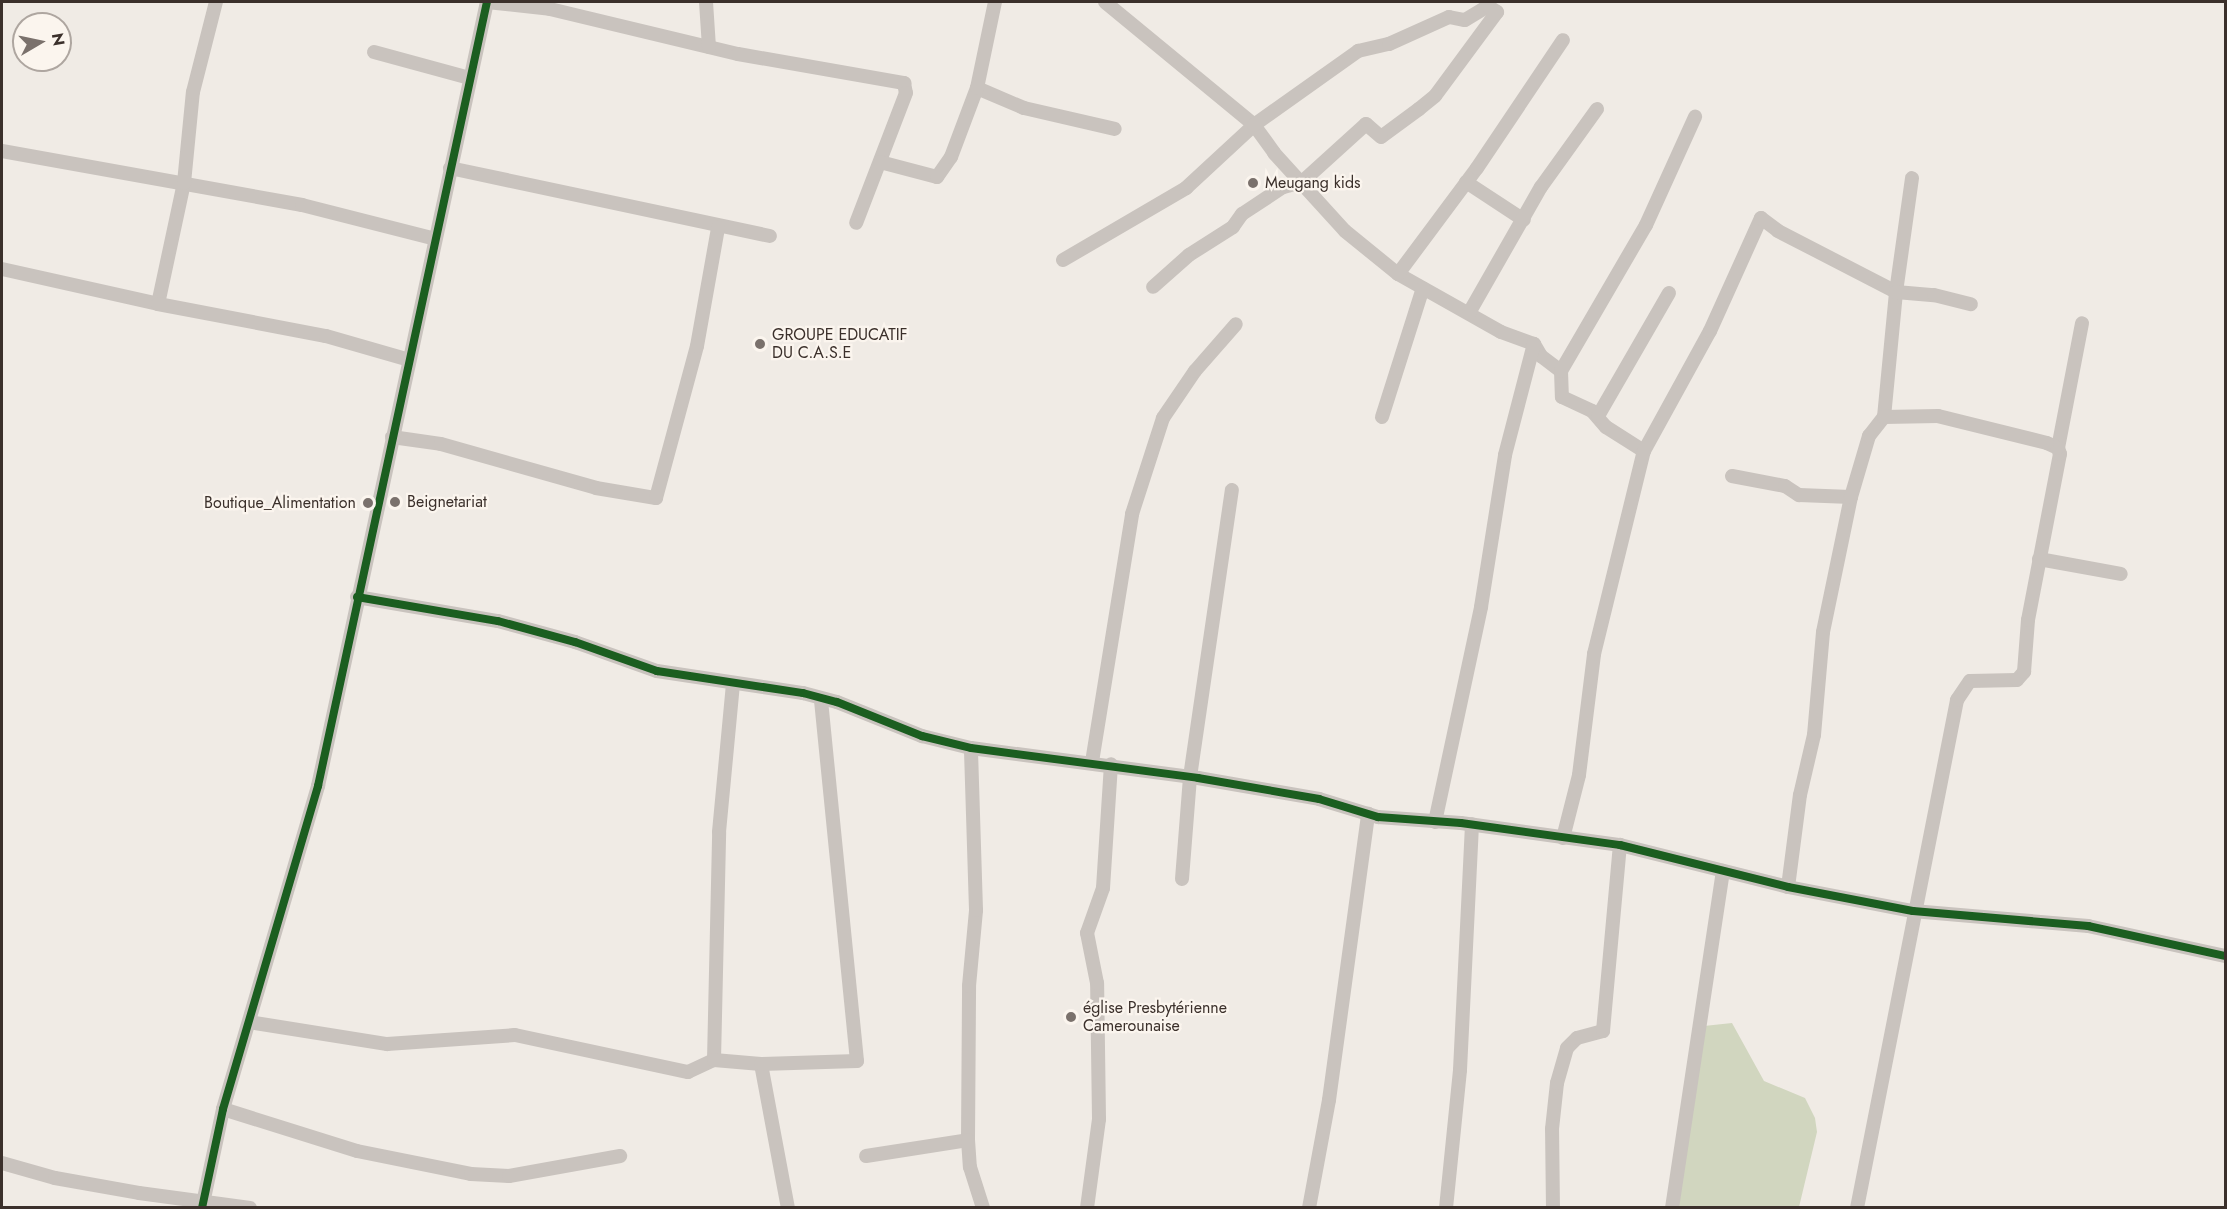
<!DOCTYPE html>
<meta charset="utf-8">
<style>
body{margin:0}
#map{position:relative;width:2227px;height:1209px;overflow:hidden;background:#f0ebe5;font-family:Jost,sans-serif}
div>[style]{position:absolute}
.green>*{inset:0;background:#d1d6bf}
.minor>*{height:14px;margin:-7px;padding:0 7px;transform-origin:7px;border-radius:7px;background:#c9c3be}
.cycleway>*{height:8px;margin:-4px;padding:0 4px;transform-origin:4px;border-radius:4px;background:#1b5e20}
.dots>*{width:16px;height:16px;translate:-50% -50%;box-sizing:border-box;border:3px solid #fbf5ee;border-radius:50%}
span{translate:-50% -50%;white-space:nowrap;text-align:center;line-height:1.15;-webkit-text-stroke:4.5px #fbf5ee;paint-order:stroke}
.poi-label{font-size:16px;color:#3b302b}
.left{translate:0 -50%;text-align:left}
.right{translate:-100% -50%;text-align:right}
.frame{position:absolute;inset:0;border:3px solid #3b302b;pointer-events:none}
.north{position:absolute;left:12px;top:12px;width:60px;height:60px;box-sizing:border-box;background:#fbf5ee;border:2px solid #aea6a0;border-radius:50%;rotate:81deg;font-size:16px;font-weight:700;line-height:24px;text-align:center;color:#3b302b}
.north::after{content:'';display:block;margin:auto;width:21px;height:27px;background:#7a716c;clip-path:polygon(50% 0,100% 100%,50% 72%,0 100%)}
</style>
<div id="map">
<div class="green">
<i style="clip-path:polygon(1732px 1023px,1764px 1081px,1805px 1098px,1815px 1118px,1817px 1132px,1799px 1207px,1676px 1208px,1704px 1026px)"></i>
</div>
<div class="minor">
<i style="left:487px;top:2px;width:63px;rotate:6.3deg"></i>
<i style="left:550px;top:9px;width:193px;rotate:13.5deg"></i>
<i style="left:738px;top:54px;width:169px;rotate:9.9deg"></i>
<i style="left:904px;top:83px;width:10px;rotate:79deg"></i>
<i style="left:906px;top:93px;width:139px;rotate:111deg"></i>
<i style="left:706px;top:2px;width:45px;rotate:86.2deg"></i>
<i style="left:1105px;top:2px;width:193px;rotate:39.5deg"></i>
<i style="left:1254px;top:125px;width:34px;rotate:54deg"></i>
<i style="left:1274px;top:153px;width:105px;rotate:47.7deg"></i>
<i style="left:1345px;top:231px;width:68px;rotate:39.1deg"></i>
<i style="left:1398px;top:274px;width:118px;rotate:29.4deg"></i>
<i style="left:1501px;top:332px;width:35px;rotate:20deg"></i>
<i style="left:1534px;top:344px;width:14px;rotate:60deg"></i>
<i style="left:1541px;top:356px;width:25px;rotate:37deg"></i>
<i style="left:1561px;top:371px;width:26px;rotate:88deg"></i>
<i style="left:1562px;top:397px;width:33px;rotate:25deg"></i>
<i style="left:1592px;top:411px;width:21px;rotate:49deg"></i>
<i style="left:1606px;top:427px;width:45px;rotate:32.3deg"></i>
<i style="left:374px;top:52px;width:99px;rotate:15.2deg"></i>
<i style="left:977px;top:88px;width:51px;rotate:23.1deg"></i>
<i style="left:1024px;top:108px;width:93px;rotate:13deg"></i>
<i style="left:2px;top:151px;width:305px;rotate:10.2deg"></i>
<i style="left:302px;top:205px;width:137px;rotate:14.3deg"></i>
<i style="left:880px;top:162px;width:59px;rotate:14.7deg"></i>
<i style="left:937px;top:177px;width:24px;rotate:-55deg"></i>
<i style="left:951px;top:157px;width:74px;rotate:-69.4deg"></i>
<i style="left:977px;top:88px;width:88px;rotate:-78.2deg"></i>
<i style="left:450px;top:168px;width:327px;rotate:12deg"></i>
<i style="left:1466px;top:182px;width:69px;rotate:33.2deg"></i>
<i style="left:1063px;top:260px;width:143px;rotate:-30.3deg"></i>
<i style="left:1186px;top:188px;width:93px;rotate:-42.8deg"></i>
<i style="left:1254px;top:125px;width:128px;rotate:-35.4deg"></i>
<i style="left:1358px;top:51px;width:32px;rotate:-13deg"></i>
<i style="left:1389px;top:44px;width:66px;rotate:-24.2deg"></i>
<i style="left:1449px;top:17px;width:16px;rotate:11deg"></i>
<i style="left:1465px;top:20px;width:27px;rotate:-31deg"></i>
<i style="left:1488px;top:6px;width:11px;rotate:34deg"></i>
<i style="left:1497px;top:12px;width:104px;rotate:126.4deg"></i>
<i style="left:1435px;top:96px;width:21px;rotate:141deg"></i>
<i style="left:1419px;top:109px;width:47px;rotate:143.6deg"></i>
<i style="left:1381px;top:137px;width:20px;rotate:-139deg"></i>
<i style="left:1366px;top:124px;width:86px;rotate:137.8deg"></i>
<i style="left:1302px;top:182px;width:20px;rotate:165deg"></i>
<i style="left:1283px;top:187px;width:49px;rotate:146.6deg"></i>
<i style="left:1242px;top:214px;width:16px;rotate:125deg"></i>
<i style="left:1233px;top:227px;width:52px;rotate:147.5deg"></i>
<i style="left:1189px;top:255px;width:48px;rotate:138.4deg"></i>
<i style="left:2px;top:269px;width:160px;rotate:12.6deg"></i>
<i style="left:158px;top:304px;width:124px;rotate:-77.9deg"></i>
<i style="left:184px;top:183px;width:91px;rotate:-84.4deg"></i>
<i style="left:193px;top:92px;width:93px;rotate:-75.7deg"></i>
<i style="left:1398px;top:274px;width:132px;rotate:-53.3deg"></i>
<i style="left:1477px;top:168px;width:154px;rotate:-56.1deg"></i>
<i style="left:158px;top:304px;width:171px;rotate:10.8deg"></i>
<i style="left:326px;top:336px;width:86px;rotate:16.1deg"></i>
<i style="left:1469px;top:313px;width:145px;rotate:-60.3deg"></i>
<i style="left:1541px;top:187px;width:96px;rotate:-54.3deg"></i>
<i style="left:1561px;top:371px;width:169px;rotate:-59.8deg"></i>
<i style="left:1646px;top:225px;width:119px;rotate:-65.6deg"></i>
<i style="left:1598px;top:416px;width:142px;rotate:-60deg"></i>
<i style="left:1382px;top:417px;width:135px;rotate:-72.4deg"></i>
<i style="left:392px;top:437px;width:49px;rotate:8.1deg"></i>
<i style="left:441px;top:444px;width:161px;rotate:15.8deg"></i>
<i style="left:596px;top:488px;width:61px;rotate:9.5deg"></i>
<i style="left:656px;top:498px;width:157px;rotate:-74.9deg"></i>
<i style="left:697px;top:346px;width:120px;rotate:-79.9deg"></i>
<i style="left:2058px;top:448px;width:127px;rotate:-79.1deg"></i>
<i style="left:1732px;top:476px;width:54px;rotate:10.7deg"></i>
<i style="left:1785px;top:486px;width:17px;rotate:33deg"></i>
<i style="left:1799px;top:495px;width:52px;rotate:2.2deg"></i>
<i style="left:2039px;top:559px;width:83px;rotate:10.4deg"></i>
<i style="left:357px;top:597px;width:143px;rotate:9.7deg"></i>
<i style="left:498px;top:621px;width:80px;rotate:15.3deg"></i>
<i style="left:575px;top:642px;width:87px;rotate:19.5deg"></i>
<i style="left:657px;top:671px;width:148px;rotate:8.6deg"></i>
<i style="left:803px;top:693px;width:35px;rotate:15deg"></i>
<i style="left:837px;top:702px;width:92px;rotate:21.8deg"></i>
<i style="left:922px;top:736px;width:50px;rotate:13.8deg"></i>
<i style="left:971px;top:748px;width:229px;rotate:7.5deg"></i>
<i style="left:1198px;top:778px;width:123px;rotate:9.8deg"></i>
<i style="left:1319px;top:799px;width:62px;rotate:17deg"></i>
<i style="left:1378px;top:817px;width:83px;rotate:4.1deg"></i>
<i style="left:1461px;top:823px;width:161px;rotate:7.9deg"></i>
<i style="left:1620px;top:845px;width:173px;rotate:14deg"></i>
<i style="left:1788px;top:887px;width:127px;rotate:10.9deg"></i>
<i style="left:1913px;top:911px;width:176px;rotate:4.9deg"></i>
<i style="left:2088px;top:926px;width:141px;rotate:12.3deg"></i>
<i style="left:1092px;top:762px;width:251px;rotate:-80.8deg"></i>
<i style="left:1132px;top:514px;width:101px;rotate:-72.1deg"></i>
<i style="left:1163px;top:418px;width:57px;rotate:-55.8deg"></i>
<i style="left:1195px;top:371px;width:62px;rotate:-48.9deg"></i>
<i style="left:1435px;top:822px;width:220px;rotate:-77.9deg"></i>
<i style="left:1481px;top:607px;width:154px;rotate:-81deg"></i>
<i style="left:1505px;top:455px;width:115px;rotate:-75.4deg"></i>
<i style="left:1563px;top:838px;width:65px;rotate:-75.7deg"></i>
<i style="left:1579px;top:775px;width:122px;rotate:-82.9deg"></i>
<i style="left:1594px;top:654px;width:209px;rotate:-76.2deg"></i>
<i style="left:1644px;top:451px;width:137px;rotate:-61.2deg"></i>
<i style="left:1710px;top:331px;width:124px;rotate:-65.7deg"></i>
<i style="left:1761px;top:218px;width:21px;rotate:37deg"></i>
<i style="left:1778px;top:231px;width:133px;rotate:27.3deg"></i>
<i style="left:1896px;top:292px;width:115px;rotate:-82deg"></i>
<i style="left:1182px;top:879px;width:102px;rotate:-85.5deg"></i>
<i style="left:1190px;top:777px;width:290px;rotate:-81.7deg"></i>
<i style="left:1788px;top:887px;width:93px;rotate:-82.6deg"></i>
<i style="left:1800px;top:795px;width:62px;rotate:-76.9deg"></i>
<i style="left:1814px;top:735px;width:103px;rotate:-85deg"></i>
<i style="left:1823px;top:632px;width:138px;rotate:-78.3deg"></i>
<i style="left:1851px;top:497px;width:64px;rotate:-73.6deg"></i>
<i style="left:1869px;top:436px;width:24px;rotate:-52deg"></i>
<i style="left:1884px;top:417px;width:126px;rotate:-84.5deg"></i>
<i style="left:1896px;top:292px;width:38px;rotate:5deg"></i>
<i style="left:1934px;top:295px;width:38px;rotate:14deg"></i>
<i style="left:249px;top:1022px;width:140px;rotate:9.1deg"></i>
<i style="left:387px;top:1044px;width:128px;rotate:-4deg"></i>
<i style="left:515px;top:1035px;width:177px;rotate:12.1deg"></i>
<i style="left:688px;top:1072px;width:29px;rotate:-25deg"></i>
<i style="left:714px;top:1060px;width:228px;rotate:-88.7deg"></i>
<i style="left:719px;top:832px;width:149px;rotate:-84.6deg"></i>
<i style="left:714px;top:1060px;width:47px;rotate:4.9deg"></i>
<i style="left:761px;top:1064px;width:147px;rotate:79.4deg"></i>
<i style="left:761px;top:1064px;width:96px;rotate:-1.8deg"></i>
<i style="left:857px;top:1061px;width:364px;rotate:-95.7deg"></i>
<i style="left:223px;top:1109px;width:140px;rotate:17.4deg"></i>
<i style="left:357px;top:1151px;width:116px;rotate:11.4deg"></i>
<i style="left:471px;top:1174px;width:38px;rotate:3deg"></i>
<i style="left:509px;top:1176px;width:113px;rotate:-10.2deg"></i>
<i style="left:968px;top:1140px;width:154px;rotate:-89.6deg"></i>
<i style="left:969px;top:986px;width:76px;rotate:-84.7deg"></i>
<i style="left:976px;top:910px;width:162px;rotate:-91.8deg"></i>
<i style="left:866px;top:1156px;width:103px;rotate:-8.9deg"></i>
<i style="left:968px;top:1140px;width:27px;rotate:86deg"></i>
<i style="left:970px;top:1167px;width:43px;rotate:72.4deg"></i>
<i style="left:2px;top:1163px;width:55px;rotate:15.8deg"></i>
<i style="left:55px;top:1178px;width:85px;rotate:10.1deg"></i>
<i style="left:139px;top:1193px;width:112px;rotate:7.7deg"></i>
<i style="left:202px;top:1208px;width:101px;rotate:-78deg"></i>
<i style="left:223px;top:1109px;width:337px;rotate:-73.6deg"></i>
<i style="left:318px;top:786px;width:802px;rotate:-77.84deg"></i>
<i style="left:1087px;top:1208px;width:90px;rotate:-82.3deg"></i>
<i style="left:1099px;top:1119px;width:136px;rotate:-90.8deg"></i>
<i style="left:1097px;top:983px;width:51px;rotate:-101.3deg"></i>
<i style="left:1087px;top:933px;width:48px;rotate:-70.4deg"></i>
<i style="left:1103px;top:888px;width:124px;rotate:-86.3deg"></i>
<i style="left:1309px;top:1208px;width:110px;rotate:-79.5deg"></i>
<i style="left:1329px;top:1100px;width:289px;rotate:-82.2deg"></i>
<i style="left:1446px;top:1208px;width:139px;rotate:-84.2deg"></i>
<i style="left:1460px;top:1070px;width:246px;rotate:-87.2deg"></i>
<i style="left:1553px;top:1208px;width:79px;rotate:-90.7deg"></i>
<i style="left:1552px;top:1129px;width:46px;rotate:-83.8deg"></i>
<i style="left:1557px;top:1083px;width:36px;rotate:-74deg"></i>
<i style="left:1567px;top:1048px;width:14px;rotate:-45deg"></i>
<i style="left:1577px;top:1038px;width:27px;rotate:-15deg"></i>
<i style="left:1603px;top:1031px;width:187px;rotate:-84.8deg"></i>
<i style="left:1672px;top:1208px;width:341px;rotate:-81.4deg"></i>
<i style="left:1857px;top:1208px;width:518px;rotate:-78.86deg"></i>
<i style="left:1957px;top:700px;width:23px;rotate:-56deg"></i>
<i style="left:1970px;top:681px;width:47px;rotate:-1.2deg"></i>
<i style="left:2017px;top:680px;width:11px;rotate:-49deg"></i>
<i style="left:2024px;top:672px;width:52px;rotate:-85.6deg"></i>
<i style="left:2028px;top:620px;width:169px;rotate:-79.1deg"></i>
<i style="left:2060px;top:454px;width:6px;rotate:-108deg"></i>
<i style="left:2058px;top:448px;width:12px;rotate:-156deg"></i>
<i style="left:2047px;top:443px;width:112px;rotate:-166.1deg"></i>
<i style="left:1938px;top:416px;width:54px;rotate:178.9deg"></i>
</div>
<div class="cycleway">
<i style="left:357px;top:597px;width:143px;rotate:9.7deg"></i>
<i style="left:498px;top:621px;width:80px;rotate:15.3deg"></i>
<i style="left:575px;top:642px;width:87px;rotate:19.5deg"></i>
<i style="left:657px;top:671px;width:148px;rotate:8.6deg"></i>
<i style="left:803px;top:693px;width:35px;rotate:15deg"></i>
<i style="left:837px;top:702px;width:92px;rotate:21.8deg"></i>
<i style="left:922px;top:736px;width:50px;rotate:13.8deg"></i>
<i style="left:971px;top:748px;width:229px;rotate:7.5deg"></i>
<i style="left:1198px;top:778px;width:123px;rotate:9.8deg"></i>
<i style="left:1319px;top:799px;width:62px;rotate:17deg"></i>
<i style="left:1378px;top:817px;width:83px;rotate:4.1deg"></i>
<i style="left:1461px;top:823px;width:161px;rotate:7.9deg"></i>
<i style="left:1620px;top:845px;width:173px;rotate:14deg"></i>
<i style="left:1788px;top:887px;width:127px;rotate:10.9deg"></i>
<i style="left:1913px;top:911px;width:176px;rotate:4.9deg"></i>
<i style="left:2088px;top:926px;width:141px;rotate:12.3deg"></i>
<i style="left:202px;top:1208px;width:101px;rotate:-78deg"></i>
<i style="left:223px;top:1109px;width:337px;rotate:-73.6deg"></i>
<i style="left:318px;top:786px;width:802px;rotate:-77.84deg"></i>
</div>
<div class="dots">
<i style="left:1253px;top:183px;background:#7a716c"></i>
<i style="left:760px;top:344px;background:#7a716c"></i>
<i style="left:395px;top:502px;background:#7a716c"></i>
<i style="left:368px;top:503px;background:#7a716c"></i>
<i style="left:1071px;top:1017px;background:#7a716c"></i>
</div>
<div class="poi-label">
<span class="left" style="left:1265px;top:183px">Meugang kids</span>
<span class="left" style="left:772px;top:344px">GROUPE EDUCATIF<br>DU C.A.S.E</span>
<span class="left" style="left:407px;top:502px">Beignetariat</span>
<span class="right" style="left:356px;top:503px">Boutique_Alimentation</span>
<span class="left" style="left:1083px;top:1017px">église Presbytérienne<br>Camerounaise</span>
</div>
<div class="frame"></div>
<div class="north">N</div>
</div>
